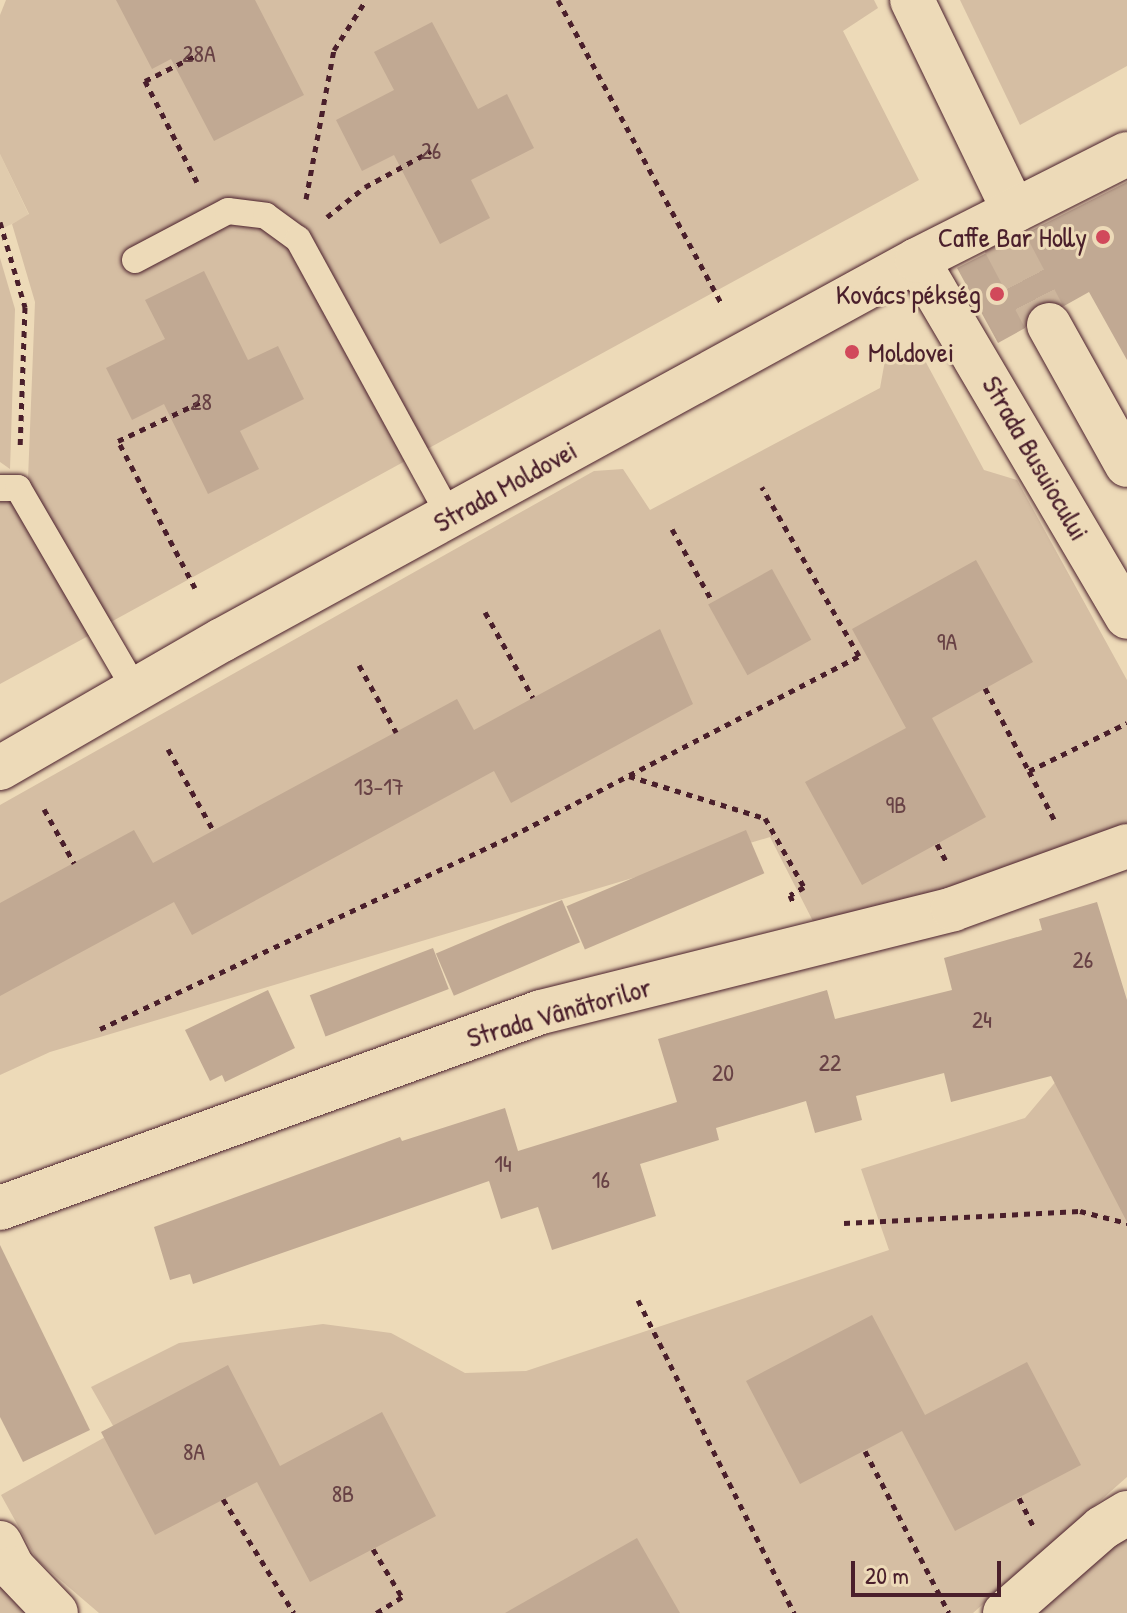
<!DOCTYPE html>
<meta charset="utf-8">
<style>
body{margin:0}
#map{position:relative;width:1127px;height:1613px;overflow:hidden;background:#eddab8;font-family:"Patrick Hand",sans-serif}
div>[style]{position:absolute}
.built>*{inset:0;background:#e0cbad}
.green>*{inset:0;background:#d5bea3}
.building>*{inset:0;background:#c1a993;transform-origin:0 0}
.street-tunnel>*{height:44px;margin-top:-22px;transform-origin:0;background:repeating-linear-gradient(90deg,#ccb59c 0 44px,transparent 0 66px)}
.path>*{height:5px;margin-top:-2.5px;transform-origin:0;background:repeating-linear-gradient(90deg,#4a1f2b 0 6px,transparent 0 12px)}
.roads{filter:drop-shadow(0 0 2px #4a1f2b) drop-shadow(0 0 2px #4a1f2b)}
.lane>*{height:26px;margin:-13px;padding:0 13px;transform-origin:13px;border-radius:13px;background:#eddab8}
.street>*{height:44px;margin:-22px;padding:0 22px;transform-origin:22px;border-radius:22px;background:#eddab8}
.secondary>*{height:44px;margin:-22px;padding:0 22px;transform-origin:22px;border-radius:22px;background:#eddab8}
.dots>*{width:22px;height:22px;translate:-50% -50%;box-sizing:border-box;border:4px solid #eddab8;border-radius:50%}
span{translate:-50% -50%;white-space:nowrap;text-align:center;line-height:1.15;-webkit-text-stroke:6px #eddab8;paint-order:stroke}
.number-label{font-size:24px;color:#684245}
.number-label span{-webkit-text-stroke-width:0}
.poi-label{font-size:28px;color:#4a1f2b}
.right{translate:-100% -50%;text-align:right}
.left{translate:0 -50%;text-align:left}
.street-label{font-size:28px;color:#4a1f2b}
.scale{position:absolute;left:851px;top:1561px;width:150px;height:36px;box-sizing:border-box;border:4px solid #4a1f2b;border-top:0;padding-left:10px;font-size:24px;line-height:28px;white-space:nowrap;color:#4a1f2b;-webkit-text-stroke:6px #eddab8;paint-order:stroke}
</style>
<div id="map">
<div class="built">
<i style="clip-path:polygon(0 154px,29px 215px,0 230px)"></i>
</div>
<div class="green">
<i style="clip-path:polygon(6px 0,874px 0,878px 8px,843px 31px,919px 180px,109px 623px,28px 479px,35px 302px,12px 224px,29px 214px,0 154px,0 15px)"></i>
<i style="clip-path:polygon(960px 0,1127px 0,1127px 66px,1020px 125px)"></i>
<i style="clip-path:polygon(0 258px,15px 309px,10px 469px,0 462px)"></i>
<i style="clip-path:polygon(887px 349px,922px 355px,984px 470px,1017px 480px,1127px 680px,1127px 829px,819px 933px,770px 837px,50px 1052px,0 1075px,0 805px,594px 471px,623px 469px,650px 510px,880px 388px)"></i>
<i style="clip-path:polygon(0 502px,12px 502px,90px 635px,0 684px)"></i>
<i style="clip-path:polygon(1127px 1046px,1127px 1477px,973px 1613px,99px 1613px,37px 1560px,1px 1495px,116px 1431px,91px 1387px,179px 1343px,323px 1324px,391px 1333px,465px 1373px,526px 1371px,889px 1250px,861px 1169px,1025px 1118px,1074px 1060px)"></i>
<i style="clip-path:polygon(1127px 1530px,1127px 1613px,1028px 1613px)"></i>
<i style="clip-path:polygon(0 1569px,28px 1613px,0 1613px)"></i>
</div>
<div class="building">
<i style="clip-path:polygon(116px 0,255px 0,304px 95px,214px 141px,171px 59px,152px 69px)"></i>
<i style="clip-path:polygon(432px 22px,478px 109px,507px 94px,534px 148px,471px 180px,490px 218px,440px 244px,394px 155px,362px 171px,336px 120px,394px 90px,374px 52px)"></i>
<i style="clip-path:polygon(1127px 182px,1127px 360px,1089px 292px,1064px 306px,1050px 300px,1036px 304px,1027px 313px,1025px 328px,998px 343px,957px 268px)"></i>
<i style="clip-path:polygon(204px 271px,248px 360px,278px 346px,304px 399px,240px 431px,259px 469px,208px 494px,164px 404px,132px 420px,106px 368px,165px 339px,145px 300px)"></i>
<i style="clip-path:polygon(976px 560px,1033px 662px,932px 718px,986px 817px,862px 885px,805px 782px,906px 728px,852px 629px)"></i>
<i style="left:772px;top:569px;width:81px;height:73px;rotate:61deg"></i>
<i style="clip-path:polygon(660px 629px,693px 704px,511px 803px,494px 771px,192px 935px,174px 902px,0 996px,0 903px,134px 830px,153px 863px,457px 699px,474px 730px)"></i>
<i style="left:746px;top:830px;width:47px;height:195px;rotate:67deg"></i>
<i style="left:562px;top:900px;width:46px;height:137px;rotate:67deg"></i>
<i style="clip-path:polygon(1097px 902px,1127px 1000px,1127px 1222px,1051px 1076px,951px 1102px,944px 1073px,856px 1096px,862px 1120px,815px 1133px,806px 1101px,716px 1128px,719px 1140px,640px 1164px,656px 1216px,552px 1250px,538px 1207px,501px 1219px,489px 1181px,193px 1284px,190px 1274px,170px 1280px,154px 1227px,400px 1137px,402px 1141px,505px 1108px,518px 1151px,677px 1102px,658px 1039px,827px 990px,835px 1019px,952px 990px,944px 958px,1042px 930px,1039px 919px)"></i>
<i style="left:433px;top:948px;width:44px;height:132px;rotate:69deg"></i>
<i style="clip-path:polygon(268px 990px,295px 1048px,225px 1082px,222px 1075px,210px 1081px,185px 1030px)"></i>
<i style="clip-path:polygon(0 1245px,90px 1430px,23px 1462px,0 1417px)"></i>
<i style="clip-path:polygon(872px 1315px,925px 1415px,1027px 1362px,1081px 1465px,955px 1531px,902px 1431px,800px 1484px,746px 1381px)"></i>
<i style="clip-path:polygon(228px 1365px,280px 1466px,382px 1412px,436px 1516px,310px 1582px,257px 1482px,155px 1535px,101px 1432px)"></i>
<i style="clip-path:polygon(637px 1538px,680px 1613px,505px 1613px)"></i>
</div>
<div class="street-tunnel">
<i style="left:1004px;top:241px;width:86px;rotate:62.2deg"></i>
</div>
<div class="path">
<i style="left:558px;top:0;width:346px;rotate:61.7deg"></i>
<i style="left:197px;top:182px;width:114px;rotate:-117.2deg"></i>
<i style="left:145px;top:81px;width:60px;rotate:-26.6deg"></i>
<i style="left:306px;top:199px;width:152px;rotate:-79.4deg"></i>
<i style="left:334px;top:50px;width:59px;rotate:-57.4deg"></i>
<i style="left:327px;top:217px;width:48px;rotate:-38.3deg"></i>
<i style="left:365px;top:187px;width:75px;rotate:-28.6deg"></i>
<i style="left:0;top:222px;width:89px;rotate:73.6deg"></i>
<i style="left:25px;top:307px;width:143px;rotate:92deg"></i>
<i style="left:672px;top:529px;width:82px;rotate:60.9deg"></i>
<i style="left:195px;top:588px;width:166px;rotate:-117.6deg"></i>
<i style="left:118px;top:441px;width:92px;rotate:-25.2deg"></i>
<i style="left:485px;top:612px;width:98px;rotate:60.8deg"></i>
<i style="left:359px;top:665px;width:77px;rotate:61.1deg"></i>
<i style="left:985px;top:688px;width:94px;rotate:62.1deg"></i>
<i style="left:1029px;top:771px;width:109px;rotate:-26.1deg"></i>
<i style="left:168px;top:749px;width:93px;rotate:60.9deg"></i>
<i style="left:1029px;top:771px;width:59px;rotate:62.6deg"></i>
<i style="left:629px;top:776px;width:142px;rotate:17.2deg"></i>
<i style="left:765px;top:818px;width:79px;rotate:60.5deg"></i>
<i style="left:804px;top:887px;width:16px;rotate:150deg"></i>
<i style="left:790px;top:895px;width:8px;rotate:67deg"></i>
<i style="left:44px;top:809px;width:62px;rotate:60.9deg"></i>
<i style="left:937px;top:844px;width:19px;rotate:62deg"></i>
<i style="left:100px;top:1029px;width:455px;rotate:-25.1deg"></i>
<i style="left:512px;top:836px;width:391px;rotate:-27.4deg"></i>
<i style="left:859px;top:656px;width:195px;rotate:-119.9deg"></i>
<i style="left:844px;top:1223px;width:236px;rotate:-2.9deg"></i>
<i style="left:1080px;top:1211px;width:49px;rotate:14.3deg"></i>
<i style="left:638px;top:1300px;width:350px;rotate:63.5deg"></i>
<i style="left:865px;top:1451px;width:182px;rotate:62.6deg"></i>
<i style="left:1019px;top:1498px;width:31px;rotate:63deg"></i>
<i style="left:223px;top:1499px;width:134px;rotate:58.1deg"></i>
<i style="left:373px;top:1549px;width:56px;rotate:58.9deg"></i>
<i style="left:402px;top:1597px;width:31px;rotate:148deg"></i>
</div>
<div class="roads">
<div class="lane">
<i style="left:135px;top:260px;width:105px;rotate:-27.8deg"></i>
<i style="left:228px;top:211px;width:38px;rotate:7deg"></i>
<i style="left:266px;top:216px;width:39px;rotate:36deg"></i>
<i style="left:298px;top:239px;width:317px;rotate:61.3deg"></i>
<i style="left:0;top:488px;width:18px"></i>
<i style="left:18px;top:488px;width:235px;rotate:59.8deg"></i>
</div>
<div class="street">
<i style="left:912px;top:0;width:234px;rotate:64.2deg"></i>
<i style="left:917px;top:260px;width:414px;rotate:59.5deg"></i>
<i style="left:1049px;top:325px;width:160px;rotate:60.9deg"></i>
<i style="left:0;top:1208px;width:575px;rotate:-19.92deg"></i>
<i style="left:541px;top:1012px;width:425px;rotate:-14deg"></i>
<i style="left:953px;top:909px;width:185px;rotate:-19.9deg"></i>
<i style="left:0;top:1543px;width:28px;rotate:63deg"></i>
<i style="left:13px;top:1568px;width:62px;rotate:46.3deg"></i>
<i style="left:1005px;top:1613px;width:129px;rotate:-41.2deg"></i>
<i style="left:1102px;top:1528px;width:29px;rotate:-31deg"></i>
</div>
<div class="secondary">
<i style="left:0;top:768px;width:256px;rotate:-30deg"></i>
<i style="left:222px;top:640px;width:792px;rotate:-28.67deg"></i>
<i style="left:917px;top:260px;width:235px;rotate:-26.8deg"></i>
</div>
</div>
<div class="dots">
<i style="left:1103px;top:237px;background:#d1495b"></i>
<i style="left:997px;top:294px;background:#d1495b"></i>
<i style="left:852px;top:352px;background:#d1495b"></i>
</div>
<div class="number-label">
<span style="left:199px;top:54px">28A</span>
<span style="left:431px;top:151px">26</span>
<span style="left:201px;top:402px">28</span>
<span style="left:947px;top:642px">9A</span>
<span style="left:379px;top:787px">13-17</span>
<span style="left:896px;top:805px">9B</span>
<span style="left:1083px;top:960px">26</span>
<span style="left:982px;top:1020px">24</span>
<span style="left:830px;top:1063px">22</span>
<span style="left:723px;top:1073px">20</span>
<span style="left:503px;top:1164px">14</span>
<span style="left:601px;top:1180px">16</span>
<span style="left:194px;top:1452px">8A</span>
<span style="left:343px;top:1494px">8B</span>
</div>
<div class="poi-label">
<span class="right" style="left:1087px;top:237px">Caffe Bar Holly</span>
<span class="right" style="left:981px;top:294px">Kovács pékség</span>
<span class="left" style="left:868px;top:352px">Moldovei</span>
</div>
<div class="street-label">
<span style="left:1036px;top:458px;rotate:60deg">Strada Busuiocului</span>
<span style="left:505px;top:486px;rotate:-29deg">Strada Moldovei</span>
<span style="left:559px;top:1012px;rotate:-16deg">Strada Vânătorilor</span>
</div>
<div class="scale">20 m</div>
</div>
